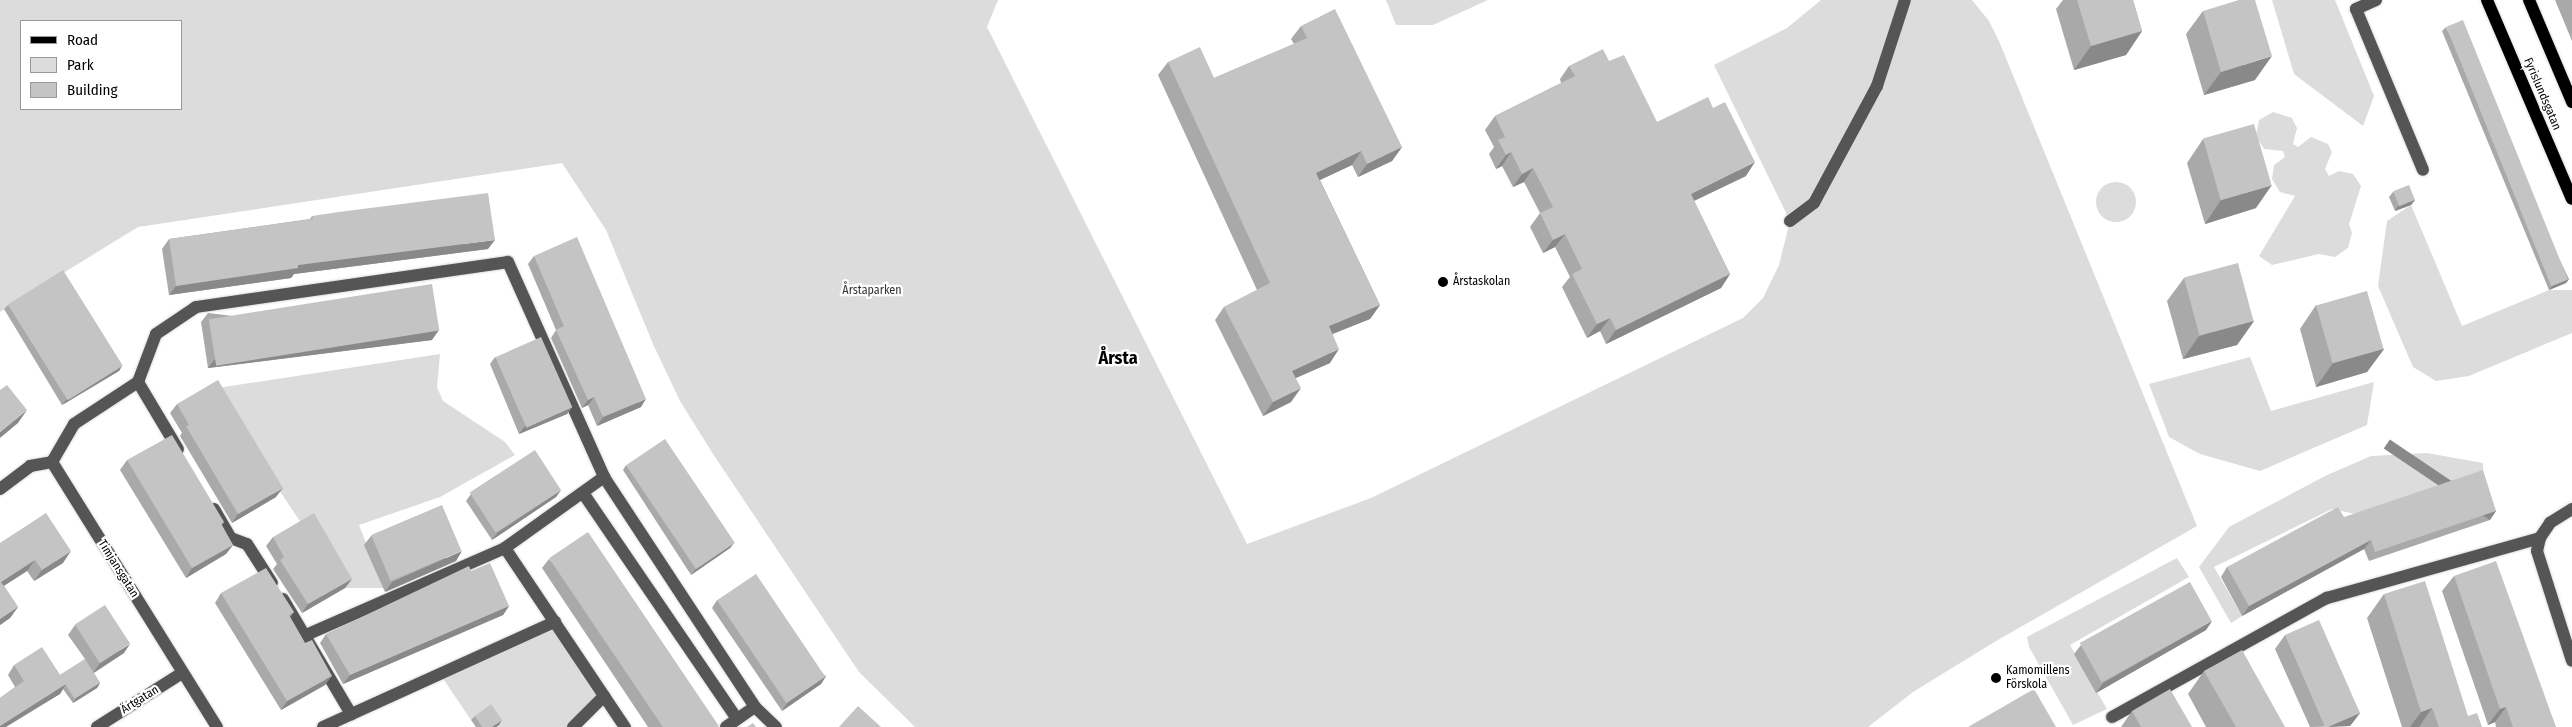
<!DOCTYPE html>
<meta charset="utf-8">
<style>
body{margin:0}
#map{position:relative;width:2572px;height:727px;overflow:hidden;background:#fff;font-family:"Fira Sans Condensed",sans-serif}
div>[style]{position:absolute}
.green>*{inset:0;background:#dcdcdc}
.round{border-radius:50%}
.roads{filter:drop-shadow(0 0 1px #dbdbdb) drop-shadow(0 0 1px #dbdbdb)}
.minor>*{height:12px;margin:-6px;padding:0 6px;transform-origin:6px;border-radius:6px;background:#555}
.major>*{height:12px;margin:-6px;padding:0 6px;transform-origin:6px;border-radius:6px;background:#000}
.wall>*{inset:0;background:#a9a9a9}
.shaded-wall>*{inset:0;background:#898989;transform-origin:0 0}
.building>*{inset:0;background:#c4c4c4;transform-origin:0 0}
.dots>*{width:14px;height:14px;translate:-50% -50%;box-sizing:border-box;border:2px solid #fff;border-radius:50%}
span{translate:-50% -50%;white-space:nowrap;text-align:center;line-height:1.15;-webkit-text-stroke:4.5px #fff;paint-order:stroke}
.street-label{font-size:12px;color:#000}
.poi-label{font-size:12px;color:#000}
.left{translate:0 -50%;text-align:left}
.park-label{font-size:12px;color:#333}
.district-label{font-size:18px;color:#000;font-weight:700}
.legend{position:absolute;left:20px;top:20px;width:162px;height:90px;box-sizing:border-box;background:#fff;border:1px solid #999;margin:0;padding:6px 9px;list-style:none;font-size:15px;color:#000}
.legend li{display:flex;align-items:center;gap:10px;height:25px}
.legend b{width:25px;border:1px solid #999}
</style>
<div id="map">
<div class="green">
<i style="clip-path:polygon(evenodd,0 0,998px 0,987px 27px,1247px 544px,1371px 498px,1743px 318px,1763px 298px,1779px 265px,1790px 221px,1714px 65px,1787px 28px,1821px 0,1972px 0,1989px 21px,1999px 41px,2197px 526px,1996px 641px,1913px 692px,1868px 727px,915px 727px,859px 672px,713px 454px,680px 401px,653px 344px,606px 230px,562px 163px,138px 227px,0 312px,0 0,21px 21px,181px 21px,181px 109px,21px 109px,21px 21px)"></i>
<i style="clip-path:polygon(1386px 0,1488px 0,1433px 25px,1396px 25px)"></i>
<i style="clip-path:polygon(2272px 0,2335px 0,2374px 96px,2363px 126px,2294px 74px)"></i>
<i style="clip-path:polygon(2273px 112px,2292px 118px,2297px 128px,2293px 144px,2298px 147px,2311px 137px,2328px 144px,2332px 152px,2325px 169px,2329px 176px,2339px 171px,2353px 174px,2361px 186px,2349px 224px,2352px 233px,2348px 248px,2335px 257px,2319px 254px,2272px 265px,2259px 256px,2295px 196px,2280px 192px,2272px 179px,2274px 165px,2285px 157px,2283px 151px,2264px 149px,2256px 136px,2259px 120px)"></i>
<i class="round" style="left:2096px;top:182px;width:40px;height:40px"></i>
<i style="clip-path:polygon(2411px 205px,2462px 326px,2549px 290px,2572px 290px,2572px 333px,2469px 376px,2436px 381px,2413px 367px,2378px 286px,2387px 221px)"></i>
<i style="clip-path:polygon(440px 354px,437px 387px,443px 401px,505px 442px,515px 455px,440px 497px,359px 525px,384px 588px,345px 588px,211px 389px)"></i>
<i style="clip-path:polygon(2250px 357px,2271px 411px,2374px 382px,2367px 425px,2260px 471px,2200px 454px,2169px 437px,2149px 384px)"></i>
<i style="clip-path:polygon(2427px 453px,2483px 463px,2483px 472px,2355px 514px,2332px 509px,2214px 567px,2242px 616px,2231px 623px,2199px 567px,2229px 527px,2325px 476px,2371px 456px)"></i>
<i style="clip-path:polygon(2177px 558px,2189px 577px,2070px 645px,2107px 709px,2073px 725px,2029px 647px,2027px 637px)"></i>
<i style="clip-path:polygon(555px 622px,604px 696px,567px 727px,496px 727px,487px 709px,471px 720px,440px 674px)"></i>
</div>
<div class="roads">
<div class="minor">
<i style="left:2376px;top:0;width:22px;rotate:156deg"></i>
<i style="left:2356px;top:9px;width:174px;rotate:67.4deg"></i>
<i style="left:1790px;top:221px;width:30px;rotate:-37deg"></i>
<i style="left:1814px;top:203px;width:133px;rotate:-61.7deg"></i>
<i style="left:1877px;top:86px;width:90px;rotate:-72deg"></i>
<i style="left:138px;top:382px;width:78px;rotate:59.2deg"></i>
<i style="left:52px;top:462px;width:44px;rotate:-59.9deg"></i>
<i style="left:74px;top:424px;width:77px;rotate:-33.3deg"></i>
<i style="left:138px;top:382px;width:51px;rotate:-69.4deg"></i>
<i style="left:156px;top:334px;width:48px;rotate:-34deg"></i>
<i style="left:196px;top:307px;width:315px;rotate:-8.2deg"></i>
<i style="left:508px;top:262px;width:235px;rotate:65.9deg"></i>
<i style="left:604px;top:477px;width:275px;rotate:56.7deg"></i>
<i style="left:755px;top:707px;width:29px;rotate:44deg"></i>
<i style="left:0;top:489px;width:38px;rotate:-37deg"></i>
<i style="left:30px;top:466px;width:22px;rotate:-10deg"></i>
<i style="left:52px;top:462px;width:312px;rotate:58.1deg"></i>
<i style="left:583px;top:493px;width:273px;rotate:55.7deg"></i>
<i style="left:214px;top:509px;width:34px;rotate:60deg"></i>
<i style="left:231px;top:538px;width:17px;rotate:21deg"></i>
<i style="left:247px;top:544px;width:46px;rotate:57.3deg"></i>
<i style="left:2572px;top:509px;width:26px;rotate:148deg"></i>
<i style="left:2550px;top:523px;width:18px;rotate:124deg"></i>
<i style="left:2540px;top:538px;width:13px;rotate:103deg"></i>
<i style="left:2537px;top:551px;width:115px;rotate:72.3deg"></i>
<i style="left:505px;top:548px;width:216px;rotate:56.2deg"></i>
<i style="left:283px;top:599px;width:134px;rotate:59.4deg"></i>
<i style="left:306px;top:635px;width:217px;rotate:-23.6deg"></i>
<i style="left:505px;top:548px;width:122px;rotate:-35.6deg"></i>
<i style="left:2112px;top:717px;width:246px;rotate:-29deg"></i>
<i style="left:2327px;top:598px;width:221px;rotate:-15.7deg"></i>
<i style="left:97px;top:727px;width:101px;rotate:-32.4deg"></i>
<i style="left:323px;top:727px;width:255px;rotate:-24.4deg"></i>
<i style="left:573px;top:727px;width:44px;rotate:-45deg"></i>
<i style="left:726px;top:727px;width:35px;rotate:-35deg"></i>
</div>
<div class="major">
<i style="left:2487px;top:0;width:216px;rotate:66.9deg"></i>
<i style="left:2529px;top:0;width:111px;rotate:67.1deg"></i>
</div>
</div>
<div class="wall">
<i style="clip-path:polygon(2063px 0,2133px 0,2142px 31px,2126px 55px,2074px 70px,2056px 9px)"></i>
<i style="clip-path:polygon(2555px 0,2572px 0,2572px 41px)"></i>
<i style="clip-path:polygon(2203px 11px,2255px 80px,2204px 95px,2186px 34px)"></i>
<i style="clip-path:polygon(1301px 26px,1402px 147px,1392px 161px,1358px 177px,1352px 165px,1320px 180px,1380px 305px,1370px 319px,1333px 334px,1330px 363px,1296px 378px,1291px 402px,1263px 416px,1215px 320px,1224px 307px,1257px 290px,1158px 75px,1168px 62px,1214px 78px,1294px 44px,1291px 39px)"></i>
<i style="clip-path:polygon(2446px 27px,2569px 279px,2566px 283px,2549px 290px,2442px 31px)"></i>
<i style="clip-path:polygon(1609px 61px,1657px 122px,1746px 176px,1694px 201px,1730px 274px,1721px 288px,1606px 344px,1600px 331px,1587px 338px,1562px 287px,1570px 277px,1555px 247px,1543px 253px,1530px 227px,1540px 213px,1524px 182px,1513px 187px,1502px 166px,1496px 169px,1489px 154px,1494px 147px,1485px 130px,1495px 116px,1561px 83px,1560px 79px,1569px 66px)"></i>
<i style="clip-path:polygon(2203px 139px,2256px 208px,2205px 224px,2187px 163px)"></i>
<i style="clip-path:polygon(2393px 192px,2415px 200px,2411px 205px,2395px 211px,2389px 197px)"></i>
<i style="clip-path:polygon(312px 216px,488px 249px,294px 274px,291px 278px,169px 295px,162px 249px,169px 239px,310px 219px)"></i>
<i style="clip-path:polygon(534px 256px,641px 407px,597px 426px,588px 405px,582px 408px,551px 338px,556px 330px,528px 264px)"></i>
<i style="clip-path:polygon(2184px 278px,2254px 321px,2237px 345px,2183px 359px,2167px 301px)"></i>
<i style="clip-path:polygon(8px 305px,122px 366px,119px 371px,62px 405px,4px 309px)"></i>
<i style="clip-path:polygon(2316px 305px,2384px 349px,2367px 372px,2316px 387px,2300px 329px)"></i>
<i style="clip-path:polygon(208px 313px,432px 340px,208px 368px,201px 322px)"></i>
<i style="clip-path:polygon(495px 357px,572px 407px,567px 414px,519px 434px,490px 364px)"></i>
<i style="clip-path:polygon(177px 404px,276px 497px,232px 523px,180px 436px,182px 433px,170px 413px)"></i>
<i style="clip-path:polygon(127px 460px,224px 522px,222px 525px,233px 545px,226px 554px,186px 578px,120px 470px)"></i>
<i style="clip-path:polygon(626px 465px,734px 543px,730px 548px,691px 575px,623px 470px)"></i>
<i style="clip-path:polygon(561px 490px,556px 497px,492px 540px,466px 501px,471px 494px)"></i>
<i style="clip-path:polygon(2496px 511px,2490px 520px,2369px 561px,2364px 549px,2242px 616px,2221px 577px,2227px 567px,2344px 517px)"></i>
<i style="clip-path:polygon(371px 536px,456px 561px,385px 592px,364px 545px)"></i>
<i style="clip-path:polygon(273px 537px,352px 579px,345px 588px,302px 613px,273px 569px,277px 564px,266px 546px)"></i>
<i style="clip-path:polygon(0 543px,63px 563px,34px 581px,27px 571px,4px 586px,18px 607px,10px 618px,0 625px)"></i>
<i style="clip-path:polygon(549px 559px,718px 727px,648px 727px,542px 568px)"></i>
<i style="clip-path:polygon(471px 571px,509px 606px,503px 615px,343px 684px,320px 643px,326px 634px)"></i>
<i style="clip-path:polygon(2454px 576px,2556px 727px,2496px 727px,2495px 722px,2488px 725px,2442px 591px)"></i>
<i style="clip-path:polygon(221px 593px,294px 612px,290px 617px,305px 643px,325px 685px,281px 710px,215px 603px)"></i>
<i style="clip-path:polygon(2384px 594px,2468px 716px,2482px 727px,2402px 727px,2367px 618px)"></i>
<i style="clip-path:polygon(717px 600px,826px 676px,821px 684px,782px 711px,712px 608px)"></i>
<i style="clip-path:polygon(2212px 621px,2206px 630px,2096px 693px,2074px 654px,2081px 645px)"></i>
<i style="clip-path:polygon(75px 625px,124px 653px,94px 673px,100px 683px,97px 688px,73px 703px,63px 689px,60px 694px,0 727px,0 698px,15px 687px,8px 675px,14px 665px,61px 677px,85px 659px,68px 635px)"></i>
<i style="clip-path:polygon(2285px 635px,2360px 713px,2350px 726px,2310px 727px,2275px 649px)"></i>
<i style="clip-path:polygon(2204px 671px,2285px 727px,2206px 727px,2188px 694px)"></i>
<i style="clip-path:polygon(2132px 711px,2192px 727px,2121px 727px)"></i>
<i style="clip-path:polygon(475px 716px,499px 725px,496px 727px,476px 727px,471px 720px)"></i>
</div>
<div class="shaded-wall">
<i style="clip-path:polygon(2142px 31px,2126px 55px,2074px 70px,2091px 46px)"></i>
<i style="clip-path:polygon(2272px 56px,2255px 80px,2204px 95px,2221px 72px)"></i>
<i style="clip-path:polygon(1402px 147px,1392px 161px,1358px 177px,1367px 164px)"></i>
<i style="clip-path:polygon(1361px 151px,1352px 165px,1307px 186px,1316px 173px)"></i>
<i style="clip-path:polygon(1511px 152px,1502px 166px,1496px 169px,1506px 155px)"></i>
<i style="clip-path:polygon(1755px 162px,1746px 176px,1681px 207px,1691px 194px)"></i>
<i style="clip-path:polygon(1533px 168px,1524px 182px,1513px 187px,1522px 174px)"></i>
<i style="clip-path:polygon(2272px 185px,2256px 208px,2205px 224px,2221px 200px)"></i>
<i style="clip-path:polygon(2415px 200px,2411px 205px,2395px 211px,2398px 206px)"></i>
<i style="clip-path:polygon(1565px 234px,1555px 247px,1543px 253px,1553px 240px)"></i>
<i style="clip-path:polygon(495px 240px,488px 249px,294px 274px,291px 278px,169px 295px,176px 286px,298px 265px)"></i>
<i style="clip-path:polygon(1730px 274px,1721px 288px,1606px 344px,1616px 330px)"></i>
<i style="clip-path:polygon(2569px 279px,2566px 283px,2549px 290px,2552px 286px)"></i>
<i style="clip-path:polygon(1380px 305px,1370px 319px,1319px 339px,1329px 326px)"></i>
<i style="clip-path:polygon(1610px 318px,1600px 331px,1587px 338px,1597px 324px)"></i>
<i style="clip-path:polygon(2254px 321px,2237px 345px,2183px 359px,2199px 336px)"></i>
<i style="clip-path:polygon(439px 330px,432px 340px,208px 368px,215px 359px)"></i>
<i style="clip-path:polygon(1339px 349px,1330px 363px,1282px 384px,1292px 371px)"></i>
<i style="clip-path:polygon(2384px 349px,2367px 372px,2316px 387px,2333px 363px)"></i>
<i style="clip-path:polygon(122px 366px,119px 371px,62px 405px,66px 400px)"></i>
<i style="clip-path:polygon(1301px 388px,1291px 402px,1263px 416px,1273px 402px)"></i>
<i style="clip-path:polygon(594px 397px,588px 405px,582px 408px,588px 400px)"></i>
<i style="clip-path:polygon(646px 399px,641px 407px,597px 426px,603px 417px)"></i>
<i style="clip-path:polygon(572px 407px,567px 414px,519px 434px,524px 427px)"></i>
<i style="clip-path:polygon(27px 410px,18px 423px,0 438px,0 432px)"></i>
<i style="clip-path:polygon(283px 488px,276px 497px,232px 523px,238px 514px)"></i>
<i style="clip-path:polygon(561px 490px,556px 497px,492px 540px,497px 533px)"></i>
<i style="left:2496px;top:511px;width:11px;height:128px;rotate:124deg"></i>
<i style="clip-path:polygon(2371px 540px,2364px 549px,2242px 616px,2249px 606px)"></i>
<i style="clip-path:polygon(734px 543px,730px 548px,691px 575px,695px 570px)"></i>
<i style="clip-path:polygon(233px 545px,226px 554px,186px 578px,192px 568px)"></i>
<i style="clip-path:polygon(71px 551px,63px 563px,34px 581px,42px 570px)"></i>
<i style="clip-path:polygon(462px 551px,456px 561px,385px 592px,392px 582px)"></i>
<i style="clip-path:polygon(35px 560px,27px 571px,0 588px,1px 582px)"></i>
<i style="clip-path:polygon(352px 579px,345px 588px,302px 613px,308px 604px)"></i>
<i style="clip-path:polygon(509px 606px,503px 615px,343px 684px,350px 675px)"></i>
<i style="clip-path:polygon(18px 607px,10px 618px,0 625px,0 619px)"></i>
<i style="clip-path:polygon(2212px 621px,2206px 630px,2096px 693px,2103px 683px)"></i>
<i style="clip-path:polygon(130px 644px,124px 653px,93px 673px,100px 663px)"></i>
<i style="clip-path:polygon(332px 676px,325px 685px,281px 710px,287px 701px)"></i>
<i style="clip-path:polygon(826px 676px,821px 684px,782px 711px,787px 703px)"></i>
<i style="clip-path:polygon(100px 683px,97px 688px,73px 703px,76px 698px)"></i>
<i style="clip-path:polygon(66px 684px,60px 694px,6px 727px,0 727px,0 726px)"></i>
<i style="clip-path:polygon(2506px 707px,2495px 722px,2488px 725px,2500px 709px)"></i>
<i style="clip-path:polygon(2432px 708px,2419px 727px,2410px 727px,2421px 712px)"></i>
<i style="clip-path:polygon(2360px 713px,2350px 726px,2328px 727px)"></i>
<i style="clip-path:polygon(502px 720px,499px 725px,496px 727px,492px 727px)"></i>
</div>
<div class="building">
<i style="clip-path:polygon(2077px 0,2133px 0,2142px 31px,2091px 46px)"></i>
<i style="clip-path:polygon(2239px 0,2255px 0,2272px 56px,2221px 72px,2203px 11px)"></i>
<i style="clip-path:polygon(1335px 9px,1402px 147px,1367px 164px,1361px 151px,1316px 173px,1380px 305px,1329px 326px,1339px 349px,1292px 371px,1301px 388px,1273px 402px,1224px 307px,1270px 283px,1168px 62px,1200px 47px,1214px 78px,1307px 38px,1301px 26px)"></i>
<i style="left:2463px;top:20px;width:280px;height:18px;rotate:68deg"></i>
<i style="clip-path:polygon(1603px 49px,1609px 61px,1624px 55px,1657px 122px,1708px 97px,1713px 108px,1725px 102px,1755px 162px,1691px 194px,1730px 274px,1616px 330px,1610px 318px,1597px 324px,1572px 274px,1582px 269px,1565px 234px,1553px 240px,1540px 213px,1553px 207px,1533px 168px,1522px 174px,1511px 152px,1506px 155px,1498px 140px,1505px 137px,1495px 116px,1575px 76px,1569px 66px)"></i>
<i style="left:2254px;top:124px;width:64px;height:53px;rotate:74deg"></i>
<i style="left:2409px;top:185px;width:16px;height:17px;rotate:68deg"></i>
<i style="clip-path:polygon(488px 193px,495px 240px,298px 265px,298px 268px,176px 286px,169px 239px,313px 219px,312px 216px,339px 212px)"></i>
<i style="clip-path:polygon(577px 237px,646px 399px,603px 417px,594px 397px,588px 400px,556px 330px,564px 326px,534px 256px)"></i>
<i style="left:2238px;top:263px;width:60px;height:56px;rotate:75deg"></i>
<i style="left:63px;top:270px;width:113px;height:65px;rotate:58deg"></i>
<i style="left:432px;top:284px;width:47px;height:226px;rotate:81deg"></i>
<i style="left:2367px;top:291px;width:60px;height:53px;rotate:74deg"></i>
<i style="left:541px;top:337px;width:77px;height:50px;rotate:66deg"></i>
<i style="clip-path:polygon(218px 380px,283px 488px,238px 514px,186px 426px,189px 425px,177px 404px)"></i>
<i style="clip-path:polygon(7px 385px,27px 410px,0 432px,0 390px)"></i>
<i style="clip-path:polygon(172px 435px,224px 522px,221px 524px,233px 545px,192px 568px,127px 460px)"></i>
<i style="left:665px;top:439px;width:125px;height:47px;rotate:56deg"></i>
<i style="left:535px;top:450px;width:48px;height:78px;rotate:57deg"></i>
<i style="clip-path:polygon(2483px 470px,2496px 511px,2375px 552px,2371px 540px,2249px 606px,2227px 567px,2338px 507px,2344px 517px)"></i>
<i style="left:442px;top:505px;width:50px;height:77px;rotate:67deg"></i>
<i style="clip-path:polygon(46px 513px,71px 551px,42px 570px,35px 560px,1px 582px,18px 607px,0 619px,0 543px)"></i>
<i style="clip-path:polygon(314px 513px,352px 579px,308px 604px,280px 560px,284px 557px,273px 537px)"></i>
<i style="left:588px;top:532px;width:234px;height:47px;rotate:56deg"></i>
<i style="clip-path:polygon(2496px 561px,2556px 727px,2513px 727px,2506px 707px,2500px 709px,2454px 576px)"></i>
<i style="clip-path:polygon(490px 563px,509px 606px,350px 675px,326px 634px,469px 566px,471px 571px)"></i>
<i style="clip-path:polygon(266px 568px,294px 612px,289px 615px,305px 643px,312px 640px,332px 676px,287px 701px,221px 593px)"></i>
<i style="left:756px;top:574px;width:124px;height:47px;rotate:56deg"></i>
<i style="clip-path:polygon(2425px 581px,2468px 716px,2477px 713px,2482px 727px,2439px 727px,2432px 708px,2421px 712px,2384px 594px)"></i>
<i style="left:2190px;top:582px;width:45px;height:126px;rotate:61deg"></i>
<i style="left:105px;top:605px;width:46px;height:36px;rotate:57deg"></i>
<i style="clip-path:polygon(2319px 620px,2360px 713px,2328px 727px,2325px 727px,2285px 635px)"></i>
<i style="clip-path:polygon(42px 647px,66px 684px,0 726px,0 698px,24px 681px,14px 665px)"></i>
<i style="clip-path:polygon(2242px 650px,2285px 727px,2236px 727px,2204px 671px)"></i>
<i style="left:85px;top:659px;width:28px;height:30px;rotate:58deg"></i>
<i style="clip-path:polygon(2034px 689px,2056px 727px,1968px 727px)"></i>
<i style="clip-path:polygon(2170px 689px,2192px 727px,2141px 727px,2132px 711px)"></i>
<i style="clip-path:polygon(491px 704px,502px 720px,492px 727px,482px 727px,475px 716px)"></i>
<i style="clip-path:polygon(858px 706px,881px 727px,839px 727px)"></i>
<i style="clip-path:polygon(753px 723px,756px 727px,747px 727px)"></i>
</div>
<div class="dots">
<i style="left:1443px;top:282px;background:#000"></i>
<i style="left:1996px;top:678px;background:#000"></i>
</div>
<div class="street-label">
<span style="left:2542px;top:94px;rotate:67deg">Fyrislundsgatan</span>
<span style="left:118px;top:569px;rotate:58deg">Timjansgatan</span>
<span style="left:140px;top:700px;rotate:-32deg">Ärtgatan</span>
</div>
<div class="poi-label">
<span class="left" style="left:1453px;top:282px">Årstaskolan</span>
<span class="left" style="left:2006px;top:678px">Kamomillens<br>Förskola</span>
</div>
<div class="park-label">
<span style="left:872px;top:291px">Årstaparken</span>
</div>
<div class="district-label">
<span style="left:1118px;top:358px">Årsta</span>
</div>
<ul class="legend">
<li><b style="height:6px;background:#000"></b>Road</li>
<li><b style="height:14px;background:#dcdcdc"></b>Park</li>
<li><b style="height:14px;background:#c4c4c4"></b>Building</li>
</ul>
</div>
